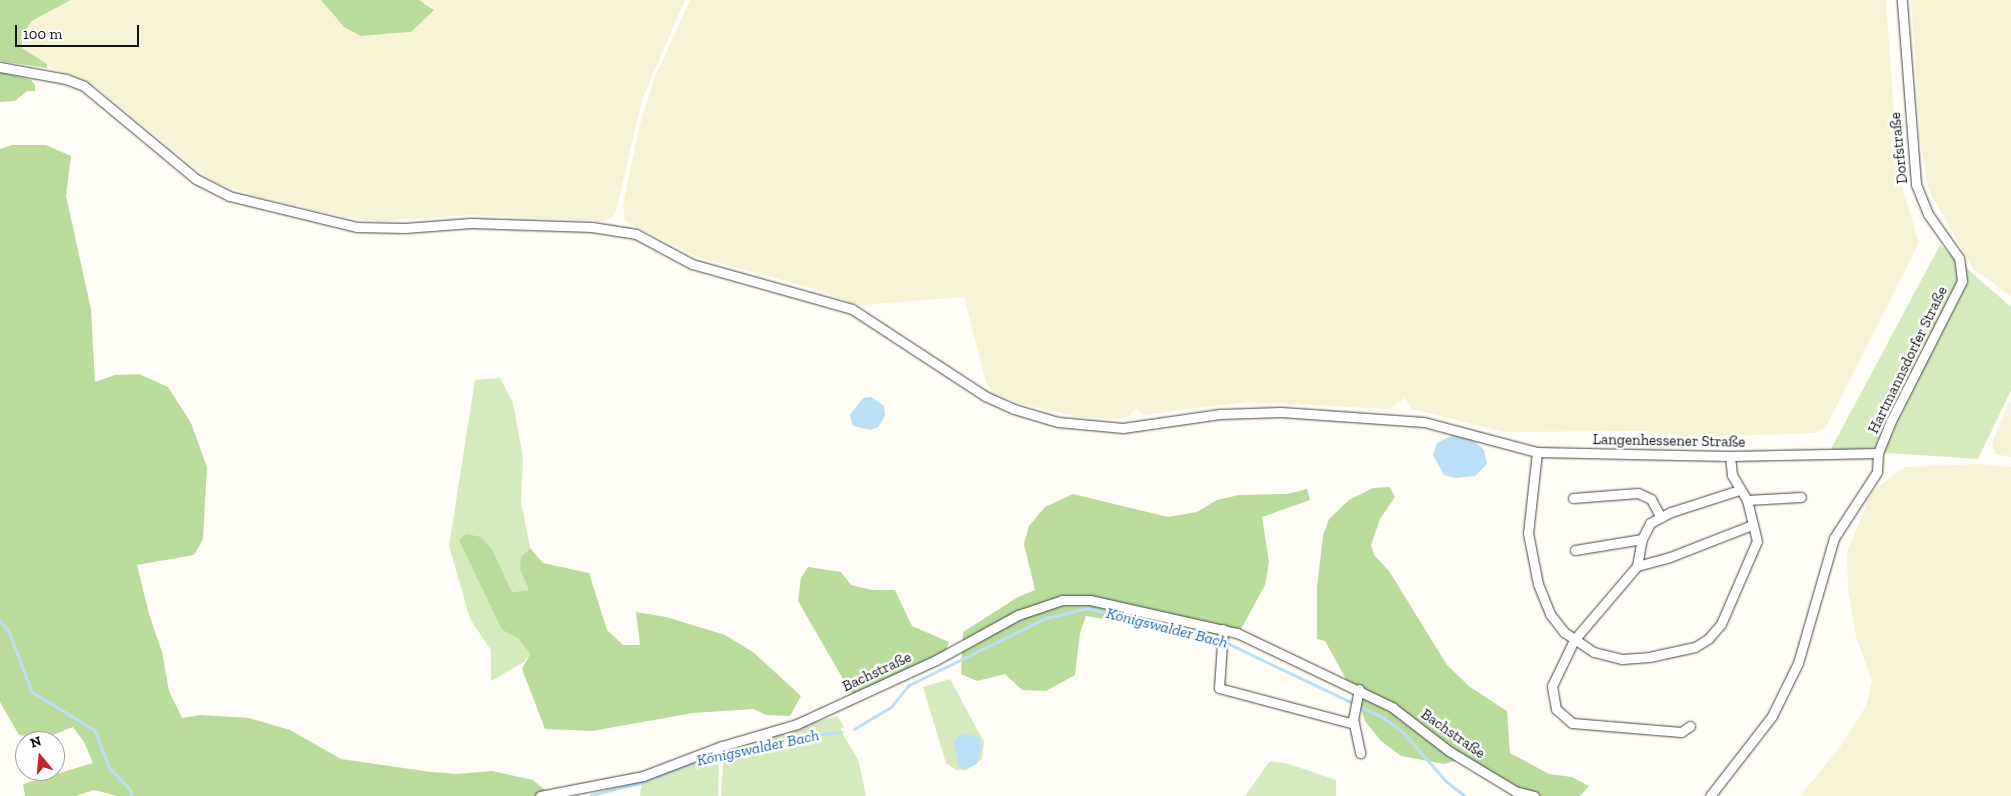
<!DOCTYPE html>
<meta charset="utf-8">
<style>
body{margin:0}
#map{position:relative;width:2011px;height:796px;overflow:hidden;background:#fffdf5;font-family:"Zilla Slab",serif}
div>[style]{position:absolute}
.farmland>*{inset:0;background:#f6f3d4}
.green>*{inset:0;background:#d5ebbd}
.forest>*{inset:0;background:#b9dc9c}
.water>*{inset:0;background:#b9e0f7}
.stream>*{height:2.5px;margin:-1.25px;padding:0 1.25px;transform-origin:1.25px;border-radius:1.25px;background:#b9e0f7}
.roads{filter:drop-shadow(0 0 1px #444) drop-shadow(0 0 1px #444)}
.minor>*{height:9px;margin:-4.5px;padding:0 4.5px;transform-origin:4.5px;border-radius:4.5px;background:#fff}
span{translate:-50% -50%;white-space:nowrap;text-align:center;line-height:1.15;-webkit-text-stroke:5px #fff;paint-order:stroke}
.street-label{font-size:15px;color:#111}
.water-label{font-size:16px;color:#1768a6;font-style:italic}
.north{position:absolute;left:15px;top:731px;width:50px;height:50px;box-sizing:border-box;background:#fff;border:1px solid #a0a0a0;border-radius:50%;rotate:343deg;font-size:14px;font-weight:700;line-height:20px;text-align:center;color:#111}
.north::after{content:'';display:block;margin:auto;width:18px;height:22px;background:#c4262e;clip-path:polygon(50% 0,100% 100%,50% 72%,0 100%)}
.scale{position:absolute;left:15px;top:25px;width:124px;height:22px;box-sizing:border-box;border:2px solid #111;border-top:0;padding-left:6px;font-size:15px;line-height:18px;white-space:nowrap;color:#111;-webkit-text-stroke:4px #fff;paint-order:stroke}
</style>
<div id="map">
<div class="farmland">
<i style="clip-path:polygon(71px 0,321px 0,336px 18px,361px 36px,372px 36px,411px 32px,433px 7px,419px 0,685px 0,642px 100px,616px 211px,612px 218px,601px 221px,470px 215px,379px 221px,346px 217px,256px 196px,211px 181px,95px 86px,48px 66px,24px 50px,21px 40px,27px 25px)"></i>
<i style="clip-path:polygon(690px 0,1886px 0,1898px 172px,1919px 243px,1826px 427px,1816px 433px,1691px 437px,1643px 431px,1504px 432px,1412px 409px,1405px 398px,1389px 409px,1248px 402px,1142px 415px,1136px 408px,1129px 417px,1119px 419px,1080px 417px,1021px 404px,993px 392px,986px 383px,964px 297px,859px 305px,814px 289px,695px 256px,625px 221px,623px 204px,639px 128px,654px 79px)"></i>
<i style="clip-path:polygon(1911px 0,2011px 0,2011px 296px,1973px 269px,1928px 188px,1921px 145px)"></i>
<i style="clip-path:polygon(2011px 400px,2011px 457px,1995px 454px,1992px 442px)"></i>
<i style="clip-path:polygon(1980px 464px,2011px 467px,2011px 796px,1800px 796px,1840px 747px,1866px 706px,1872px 681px,1856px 637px,1848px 591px,1847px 552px,1872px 491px,1905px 467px)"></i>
</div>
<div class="green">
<i style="clip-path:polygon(1940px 245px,2011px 307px,2011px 390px,1978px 459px,1831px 449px)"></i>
<i style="clip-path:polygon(500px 378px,513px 403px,523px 458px,521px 501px,530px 548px,521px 557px,529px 590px,512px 592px,492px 549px,478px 577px,502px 630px,518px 638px,530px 654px,524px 662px,491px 681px,491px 650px,470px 619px,449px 546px,475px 380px)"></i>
<i style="clip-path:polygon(950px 679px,984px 742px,982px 759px,967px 770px,956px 770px,946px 763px,923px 687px)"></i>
<i style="clip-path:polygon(837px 716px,844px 727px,841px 729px,843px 735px,858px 759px,866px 796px,721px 796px,724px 748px)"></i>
<i style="clip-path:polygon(719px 750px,718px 796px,640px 796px,642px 779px)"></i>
<i style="clip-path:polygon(1270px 761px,1289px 764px,1336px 780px,1336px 796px,1245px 796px)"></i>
</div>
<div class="forest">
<i style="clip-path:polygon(0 0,71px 0,32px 21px,22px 35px,22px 48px,47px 64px,47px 68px,0 61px)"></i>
<i style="clip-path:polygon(321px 0,419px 0,434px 10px,411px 32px,361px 36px,344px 27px)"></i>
<i style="clip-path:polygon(0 72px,31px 80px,35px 85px,35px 91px,27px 91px,15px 101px,0 102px)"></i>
<i style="clip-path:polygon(12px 145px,46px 145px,71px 156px,66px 196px,91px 309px,95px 382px,115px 375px,139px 374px,168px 387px,191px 423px,207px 467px,203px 539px,194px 555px,137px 565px,149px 614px,162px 652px,169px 691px,182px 718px,201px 715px,249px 718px,290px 730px,341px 759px,431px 772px,458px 774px,492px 771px,533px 780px,552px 796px,117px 796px,94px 790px,76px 796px,25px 796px,23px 784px,93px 763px,84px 742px,73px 727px,43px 739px,19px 735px,0 702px,0 149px)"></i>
<i style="clip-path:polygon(1390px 487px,1395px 497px,1380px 519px,1371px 545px,1374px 555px,1389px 571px,1447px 665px,1470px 687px,1507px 711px,1510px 753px,1549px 774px,1572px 777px,1589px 786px,1580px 796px,1517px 796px,1458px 760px,1444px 764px,1401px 756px,1381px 741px,1365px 721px,1359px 703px,1325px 641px,1317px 639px,1317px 587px,1323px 536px,1329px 519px,1349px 500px,1373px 488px)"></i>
<i style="clip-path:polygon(1307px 489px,1310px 500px,1262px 517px,1269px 562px,1265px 585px,1241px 629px,1217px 639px,1086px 616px,1080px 633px,1075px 675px,1046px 691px,1022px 690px,1005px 674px,977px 681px,961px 674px,963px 632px,1018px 597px,1035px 590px,1024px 544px,1029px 526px,1045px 507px,1073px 494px,1168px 517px,1197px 512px,1217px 500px,1239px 495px,1287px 494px)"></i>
<i style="clip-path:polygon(466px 534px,481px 537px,492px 549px,512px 592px,529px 590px,520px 569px,521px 557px,530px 548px,543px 563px,589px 573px,607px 630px,623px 645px,640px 645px,636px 612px,666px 617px,725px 635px,753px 652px,801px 696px,790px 716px,766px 715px,753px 709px,693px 713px,592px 731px,545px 729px,522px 669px,530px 654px,518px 638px,502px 630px,459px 540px)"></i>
<i style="clip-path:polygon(808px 567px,841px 572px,851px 585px,872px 590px,895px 590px,912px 626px,949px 642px,944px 656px,854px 698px,798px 601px,801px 578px)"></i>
</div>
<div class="water">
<i style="clip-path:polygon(871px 397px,884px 406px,885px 416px,878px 427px,871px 430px,853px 426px,850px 415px,863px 398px)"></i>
<i style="clip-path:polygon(1455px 434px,1469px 437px,1484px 450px,1487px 464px,1475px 476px,1455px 478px,1444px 475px,1433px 455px,1437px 443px)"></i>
<i style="clip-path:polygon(966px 734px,980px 737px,981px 749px,977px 764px,963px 770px,959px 767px,954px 742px,957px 737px)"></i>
</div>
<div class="stream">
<i style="left:0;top:621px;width:13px;rotate:48deg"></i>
<i style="left:9px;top:631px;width:65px;rotate:69.3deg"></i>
<i style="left:32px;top:692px;width:74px;rotate:31.1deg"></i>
<i style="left:95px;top:730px;width:40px;rotate:69deg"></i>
<i style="left:109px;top:767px;width:30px;rotate:46deg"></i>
<i style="left:130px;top:789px;width:7px;rotate:74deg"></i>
<i style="left:1225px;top:642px;width:176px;rotate:25.5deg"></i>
<i style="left:1384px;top:718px;width:24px;rotate:36deg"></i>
<i style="left:1403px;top:732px;width:65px;rotate:48.7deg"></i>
<i style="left:1446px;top:781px;width:24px;rotate:38deg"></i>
<i style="left:854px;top:729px;width:43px;rotate:-30.7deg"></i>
<i style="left:891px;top:707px;width:28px;rotate:-51deg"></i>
<i style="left:909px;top:685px;width:153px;rotate:-26.1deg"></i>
<i style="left:1046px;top:618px;width:43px;rotate:-13.4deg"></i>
<i style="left:1088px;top:608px;width:136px;rotate:13.6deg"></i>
<i style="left:591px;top:795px;width:49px;rotate:-14deg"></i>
<i style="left:639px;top:783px;width:58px;rotate:-21.3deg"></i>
<i style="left:693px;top:762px;width:87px;rotate:-9.9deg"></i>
<i style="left:779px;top:747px;width:21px;rotate:-19deg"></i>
<i style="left:799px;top:740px;width:4px;rotate:-63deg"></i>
<i style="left:801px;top:736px;width:40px;rotate:-5.7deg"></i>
</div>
<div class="roads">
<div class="minor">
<i style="left:0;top:67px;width:67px;rotate:10.3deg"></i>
<i style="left:66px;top:79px;width:19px;rotate:21deg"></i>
<i style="left:84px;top:86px;width:146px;rotate:39.7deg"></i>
<i style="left:196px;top:179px;width:37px;rotate:27deg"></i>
<i style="left:229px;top:196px;width:132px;rotate:13.6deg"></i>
<i style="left:357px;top:227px;width:48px;rotate:1.2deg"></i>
<i style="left:405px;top:228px;width:66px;rotate:-4.3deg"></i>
<i style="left:471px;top:223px;width:121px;rotate:1.9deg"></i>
<i style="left:592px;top:227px;width:45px;rotate:9deg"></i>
<i style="left:636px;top:234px;width:64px;rotate:28.2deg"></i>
<i style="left:692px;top:264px;width:166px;rotate:15.7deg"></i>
<i style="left:852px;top:309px;width:159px;rotate:33.2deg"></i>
<i style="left:985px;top:396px;width:32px;rotate:24deg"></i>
<i style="left:1014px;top:409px;width:46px;rotate:16.5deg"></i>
<i style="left:1058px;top:422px;width:65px;rotate:5.3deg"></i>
<i style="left:1123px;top:428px;width:98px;rotate:-8.2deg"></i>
<i style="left:1220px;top:414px;width:61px;rotate:-1.9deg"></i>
<i style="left:1281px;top:412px;width:143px;rotate:4deg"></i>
<i style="left:1424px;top:422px;width:117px;rotate:14.9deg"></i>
<i style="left:1537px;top:452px;width:193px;rotate:1.2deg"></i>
<i style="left:1730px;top:456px;width:148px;rotate:-1.2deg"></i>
<i style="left:1537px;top:452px;width:81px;rotate:96.3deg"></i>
<i style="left:1528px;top:533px;width:52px;rotate:78.9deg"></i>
<i style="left:1538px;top:584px;width:32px;rotate:68deg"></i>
<i style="left:1550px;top:614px;width:23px;rotate:52deg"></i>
<i style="left:1564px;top:632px;width:36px;rotate:34deg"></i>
<i style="left:1594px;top:652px;width:29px;rotate:14deg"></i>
<i style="left:1622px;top:659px;width:27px;rotate:-4deg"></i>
<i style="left:1649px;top:657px;width:47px;rotate:-12.3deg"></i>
<i style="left:1695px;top:647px;width:15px;rotate:-32deg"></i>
<i style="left:1708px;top:639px;width:20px;rotate:-49deg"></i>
<i style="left:1721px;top:624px;width:90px;rotate:-66.6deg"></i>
<i style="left:1757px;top:541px;width:42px;rotate:-103.7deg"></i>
<i style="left:1747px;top:500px;width:29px;rotate:-121deg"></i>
<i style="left:1732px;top:475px;width:19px;rotate:-96deg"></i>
<i style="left:1573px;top:498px;width:65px;rotate:-4.4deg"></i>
<i style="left:1638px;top:493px;width:14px;rotate:25deg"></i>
<i style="left:1651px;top:499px;width:19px;rotate:62deg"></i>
<i style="left:1747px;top:500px;width:54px;rotate:-3.2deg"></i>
<i style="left:1575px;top:550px;width:68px;rotate:-9.3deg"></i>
<i style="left:1637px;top:566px;width:27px;rotate:-80deg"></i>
<i style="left:1642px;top:539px;width:18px;rotate:-63deg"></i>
<i style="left:1650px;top:523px;width:24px;rotate:-28deg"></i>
<i style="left:1671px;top:512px;width:71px;rotate:-17.9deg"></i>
<i style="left:1223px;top:629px;width:59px;rotate:93.9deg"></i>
<i style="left:1219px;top:688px;width:140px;rotate:14.9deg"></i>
<i style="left:1359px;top:689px;width:31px;rotate:101deg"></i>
<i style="left:1353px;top:719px;width:35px;rotate:78deg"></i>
<i style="left:1690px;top:726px;width:11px;rotate:146deg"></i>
<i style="left:1681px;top:732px;width:109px;rotate:-175.3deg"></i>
<i style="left:1572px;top:723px;width:21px;rotate:-139deg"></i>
<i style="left:1556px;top:709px;width:23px;rotate:-100deg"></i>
<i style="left:1552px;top:686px;width:51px;rotate:-64.4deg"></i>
<i style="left:1574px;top:640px;width:97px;rotate:-49.6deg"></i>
<i style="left:1637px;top:566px;width:34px;rotate:-15deg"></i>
<i style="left:1670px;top:557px;width:88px;rotate:-21.3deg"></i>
<i style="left:540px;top:796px;width:105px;rotate:-11deg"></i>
<i style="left:643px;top:776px;width:85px;rotate:-20.8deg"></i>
<i style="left:722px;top:746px;width:78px;rotate:-16.3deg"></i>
<i style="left:797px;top:724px;width:153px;rotate:-24.7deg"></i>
<i style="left:936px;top:660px;width:94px;rotate:-28.8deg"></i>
<i style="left:1018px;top:615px;width:46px;rotate:-18.8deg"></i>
<i style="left:1062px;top:600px;width:28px"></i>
<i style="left:1090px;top:600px;width:151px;rotate:12.7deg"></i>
<i style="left:1237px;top:633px;width:172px;rotate:25.5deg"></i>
<i style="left:1392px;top:707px;width:72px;rotate:37.7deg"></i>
<i style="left:1449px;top:751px;width:77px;rotate:31.2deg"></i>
<i style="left:1515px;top:791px;width:20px;rotate:15deg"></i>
<i style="left:1710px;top:796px;width:101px;rotate:-52.2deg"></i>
<i style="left:1772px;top:716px;width:59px;rotate:-63.9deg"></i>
<i style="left:1798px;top:663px;width:130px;rotate:-73.9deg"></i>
<i style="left:1834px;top:538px;width:79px;rotate:-56.9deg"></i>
<i style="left:1877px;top:472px;width:19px;rotate:-87deg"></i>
<i style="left:1878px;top:453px;width:35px;rotate:-68deg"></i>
<i style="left:1891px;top:421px;width:157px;rotate:-63.1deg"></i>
<i style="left:1962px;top:281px;width:23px;rotate:-97deg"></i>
<i style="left:1959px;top:258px;width:54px;rotate:-125.2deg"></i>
<i style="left:1928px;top:214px;width:32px;rotate:-112deg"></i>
<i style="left:1916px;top:184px;width:185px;rotate:-94.4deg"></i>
</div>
</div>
<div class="street-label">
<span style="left:1899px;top:148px;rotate:-96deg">Dorfstraße</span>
<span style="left:1908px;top:360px;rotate:-64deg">Hartmannsdorfer Straße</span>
<span style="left:1669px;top:441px;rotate:1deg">Langenhessener Straße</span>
<span style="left:877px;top:672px;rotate:-25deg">Bachstraße</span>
<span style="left:1453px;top:734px;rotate:35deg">Bachstraße</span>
</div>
<div class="water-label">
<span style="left:1167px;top:628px;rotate:14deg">Königswalder Bach</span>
<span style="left:758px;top:748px;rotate:-12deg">Königswalder Bach</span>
</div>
<div class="north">N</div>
<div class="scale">100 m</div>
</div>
